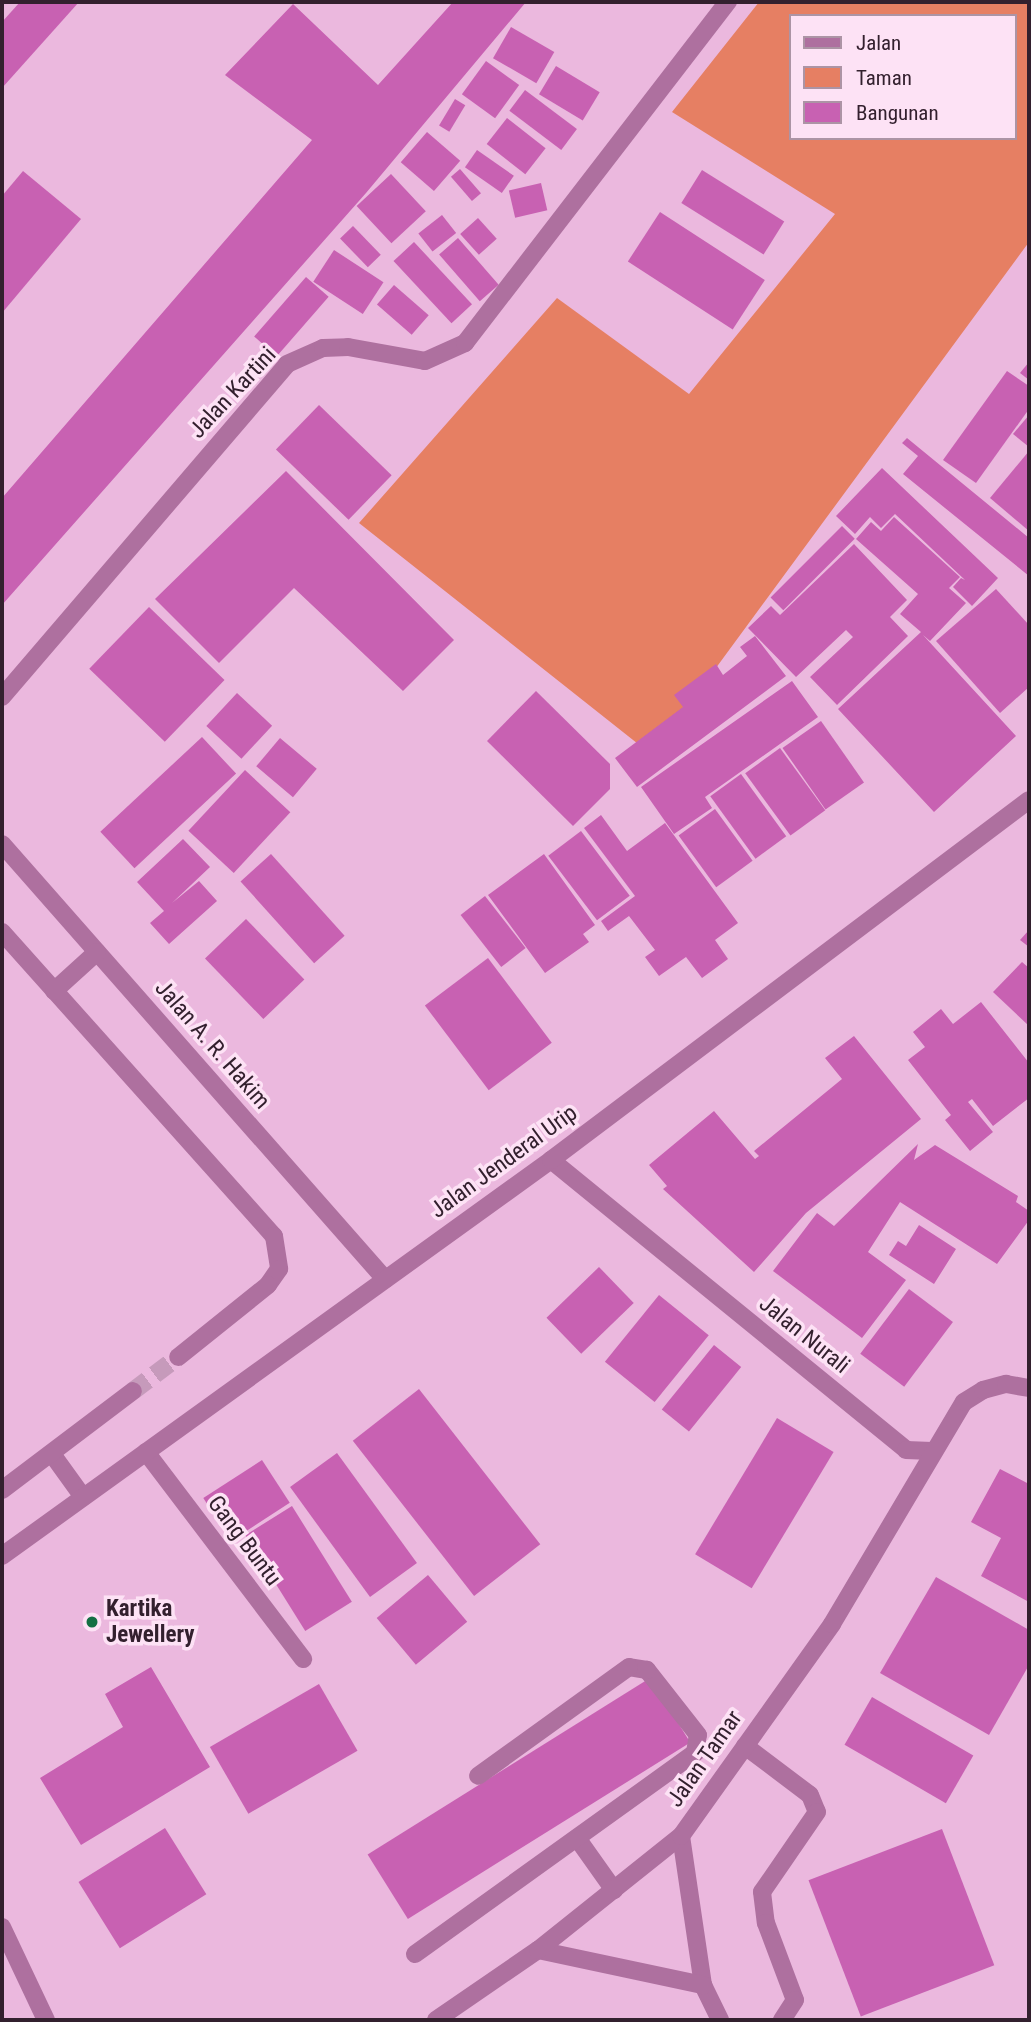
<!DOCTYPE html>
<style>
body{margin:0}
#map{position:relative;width:1031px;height:2022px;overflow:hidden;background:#ebb8de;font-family:"Roboto Condensed",sans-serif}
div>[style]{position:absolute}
.green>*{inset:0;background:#e67f63}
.building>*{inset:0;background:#c861b2;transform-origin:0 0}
.minor-tunnel>*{height:18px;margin-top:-9px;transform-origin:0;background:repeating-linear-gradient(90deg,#c69abb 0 18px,transparent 0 27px)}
.minor>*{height:18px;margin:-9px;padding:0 9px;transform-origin:9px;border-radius:9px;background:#ae709f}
.dots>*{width:19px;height:19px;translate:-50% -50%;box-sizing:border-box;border:4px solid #fde2f5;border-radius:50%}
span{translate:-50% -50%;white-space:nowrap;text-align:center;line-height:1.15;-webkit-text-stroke:7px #fde2f5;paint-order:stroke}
.street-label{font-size:23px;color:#33202e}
.poi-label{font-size:23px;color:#33202e;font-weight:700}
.left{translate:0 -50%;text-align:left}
.frame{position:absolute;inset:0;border:4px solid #33202e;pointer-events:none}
.legend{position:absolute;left:789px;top:14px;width:228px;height:126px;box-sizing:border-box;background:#fde2f5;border:2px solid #ac94a5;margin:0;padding:9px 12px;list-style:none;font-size:21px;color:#33202e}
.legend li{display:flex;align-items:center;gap:14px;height:35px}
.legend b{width:35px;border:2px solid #ac94a5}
</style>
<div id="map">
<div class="green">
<i style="clip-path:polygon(evenodd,759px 2px,1029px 2px,1029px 242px,652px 755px,359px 523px,557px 298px,689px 394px,835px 214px,672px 112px,759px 2px,791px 16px,1015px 16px,1015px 138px,791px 138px,791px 16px)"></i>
</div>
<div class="building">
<i style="clip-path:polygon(20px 2px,79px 2px,2px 88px,2px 22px)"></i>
<i style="clip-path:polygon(453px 2px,526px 2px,366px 193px,2px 605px,2px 498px,312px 140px,225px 75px,293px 4px,378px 85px)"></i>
<i style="left:511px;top:27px;width:50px;height:36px;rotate:30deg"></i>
<i style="left:486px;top:61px;width:41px;height:41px;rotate:36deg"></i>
<i style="left:556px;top:66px;width:51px;height:33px;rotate:31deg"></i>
<i style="left:525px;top:90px;width:65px;height:26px;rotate:37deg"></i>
<i style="left:455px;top:99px;width:12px;height:31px;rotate:31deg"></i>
<i style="left:507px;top:118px;width:49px;height:33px;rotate:38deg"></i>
<i style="left:427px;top:132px;width:44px;height:40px;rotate:41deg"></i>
<i style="left:477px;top:150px;width:45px;height:21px;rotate:35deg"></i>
<i style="left:460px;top:169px;width:32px;height:12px;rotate:49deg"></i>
<i style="left:702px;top:170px;width:97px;height:39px;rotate:32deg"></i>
<i style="clip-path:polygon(23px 171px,81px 219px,2px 313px,2px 196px)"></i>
<i style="left:391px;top:174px;width:51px;height:47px;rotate:47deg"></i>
<i style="left:541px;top:183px;width:28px;height:33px;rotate:77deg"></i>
<i style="left:660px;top:212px;width:125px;height:59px;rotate:33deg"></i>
<i style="left:442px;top:215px;width:23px;height:30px;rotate:52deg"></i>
<i style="left:478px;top:218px;width:28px;height:24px;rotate:48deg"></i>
<i style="left:353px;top:226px;width:40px;height:18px;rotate:46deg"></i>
<i style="left:458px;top:238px;width:62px;height:25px;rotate:49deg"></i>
<i style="left:414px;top:242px;width:85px;height:28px;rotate:47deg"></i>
<i style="left:334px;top:250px;width:59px;height:38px;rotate:33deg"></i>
<i style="left:306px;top:277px;width:30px;height:79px;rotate:41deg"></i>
<i style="left:394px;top:285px;width:46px;height:26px;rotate:41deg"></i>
<i style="clip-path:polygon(1029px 362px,1029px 380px,1020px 373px)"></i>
<i style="clip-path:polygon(1007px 371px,1029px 386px,1029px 409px,976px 483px,943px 460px)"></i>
<i style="left:319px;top:405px;width:101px;height:62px;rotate:44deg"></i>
<i style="clip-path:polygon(1029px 415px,1029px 447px,1013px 434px)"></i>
<i style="clip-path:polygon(907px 438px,1029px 538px,1029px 576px,903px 474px,918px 456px,902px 443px)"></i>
<i style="clip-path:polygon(1029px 451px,1029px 531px,990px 498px)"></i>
<i style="clip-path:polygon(882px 468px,998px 578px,972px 606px,953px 587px,961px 578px,965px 580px,895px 514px,881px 528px,870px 517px,855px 534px,836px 516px)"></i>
<i style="clip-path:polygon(286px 471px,454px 640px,403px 691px,294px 588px,219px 663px,155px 599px)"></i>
<i style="clip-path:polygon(894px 517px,960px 577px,949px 588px,966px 603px,930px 641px,923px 635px,1016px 736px,934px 812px,838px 709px,921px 632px,900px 614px,918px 594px,856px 539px,871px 522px,881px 531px)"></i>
<i style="left:842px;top:526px;width:18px;height:101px;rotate:45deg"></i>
<i style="clip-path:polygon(854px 544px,907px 600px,890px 617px,908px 636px,837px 705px,810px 677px,853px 637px,846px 630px,796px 677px,748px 628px,771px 606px,780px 615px)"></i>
<i style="clip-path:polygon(996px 589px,1029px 625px,1029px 687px,1000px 713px,936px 641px)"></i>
<i style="left:149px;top:607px;width:105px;height:86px;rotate:44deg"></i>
<i style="clip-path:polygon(755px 636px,786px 676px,637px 787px,615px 758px,683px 707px,674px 695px,716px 664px,723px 675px,747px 656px,740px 647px)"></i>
<i style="clip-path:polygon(792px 681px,818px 717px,705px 797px,712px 808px,674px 834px,641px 787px)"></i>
<i style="clip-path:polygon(536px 691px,610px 764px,610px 789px,573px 826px,487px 741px)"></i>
<i style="left:237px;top:693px;width:48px;height:45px;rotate:43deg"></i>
<i style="left:821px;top:721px;width:75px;height:47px;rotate:55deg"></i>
<i style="left:202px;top:737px;width:50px;height:139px;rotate:47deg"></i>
<i style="left:280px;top:738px;width:48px;height:37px;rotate:40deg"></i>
<i style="left:780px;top:748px;width:77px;height:43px;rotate:54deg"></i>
<i style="left:245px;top:770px;width:62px;height:83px;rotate:43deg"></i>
<i style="left:741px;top:774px;width:77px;height:38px;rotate:54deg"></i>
<i style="left:715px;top:809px;width:64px;height:45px;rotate:54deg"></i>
<i style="clip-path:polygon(601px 815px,627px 851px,665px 823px,738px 923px,715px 940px,728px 959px,702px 978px,686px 957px,659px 976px,645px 957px,655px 950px,629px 916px,608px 931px,601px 921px,635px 896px,584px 828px)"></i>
<i style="left:581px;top:831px;width:81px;height:41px;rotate:53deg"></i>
<i style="clip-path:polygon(183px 839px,210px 867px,172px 903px,199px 881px,217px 901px,169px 944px,150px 923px,164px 911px,137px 882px)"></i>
<i style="left:271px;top:854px;width:110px;height:41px;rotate:48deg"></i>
<i style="clip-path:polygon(544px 854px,595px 925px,583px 934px,589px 942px,545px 973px,488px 895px)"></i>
<i style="left:485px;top:896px;width:66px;height:31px;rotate:52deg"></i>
<i style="left:246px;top:919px;width:84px;height:57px;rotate:46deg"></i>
<i style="clip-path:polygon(1029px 930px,1029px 947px,1020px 940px)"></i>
<i style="left:488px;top:958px;width:106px;height:79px;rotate:53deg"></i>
<i style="clip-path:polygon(1022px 962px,1029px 968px,1029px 1026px,993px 992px)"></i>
<i style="clip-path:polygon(981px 1002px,1029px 1063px,1029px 1098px,993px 1126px,972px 1099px,968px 1102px,993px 1132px,970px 1151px,945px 1120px,951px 1115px,908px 1060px,925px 1047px,913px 1032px,941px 1009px,953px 1024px)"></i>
<i style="clip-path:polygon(854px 1036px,921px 1119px,806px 1213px,754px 1272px,663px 1189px,667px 1186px,649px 1165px,714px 1111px,755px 1159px,759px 1156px,754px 1151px,842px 1079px,825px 1058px)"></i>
<i style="clip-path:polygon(918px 1144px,914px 1160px,935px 1145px,1018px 1196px,1016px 1202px,1029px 1211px,1029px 1220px,997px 1264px,900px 1202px,868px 1252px,906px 1280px,862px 1338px,773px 1271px,817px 1213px,834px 1226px)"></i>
<i style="clip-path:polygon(919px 1225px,956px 1249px,934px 1284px,889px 1255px,898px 1241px,906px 1246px)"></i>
<i style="left:599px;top:1267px;width:50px;height:73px;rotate:46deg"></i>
<i style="left:909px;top:1289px;width:55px;height:81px;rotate:37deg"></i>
<i style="left:659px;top:1295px;width:64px;height:86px;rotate:39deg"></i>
<i style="left:714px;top:1345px;width:35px;height:83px;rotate:39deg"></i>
<i style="left:419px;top:1389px;width:197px;height:84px;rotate:52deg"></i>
<i style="left:777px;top:1418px;width:66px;height:159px;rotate:31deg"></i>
<i style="left:337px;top:1453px;width:136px;height:58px;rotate:54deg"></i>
<i style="left:262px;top:1460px;width:51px;height:70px;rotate:57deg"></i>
<i style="clip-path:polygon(1000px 1469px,1029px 1484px,1029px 1602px,981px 1576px,1001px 1538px,971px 1522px)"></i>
<i style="left:292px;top:1506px;width:113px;height:55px;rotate:58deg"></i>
<i style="left:428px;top:1575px;width:61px;height:67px;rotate:50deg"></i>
<i style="clip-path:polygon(936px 1577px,1029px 1630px,1029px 1665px,989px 1735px,880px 1673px)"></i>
<i style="clip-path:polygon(151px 1667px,210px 1767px,81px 1845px,40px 1778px,123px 1727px,105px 1694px)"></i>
<i style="left:650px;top:1678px;width:76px;height:333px;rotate:58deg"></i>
<i style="left:319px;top:1684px;width:77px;height:126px;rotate:60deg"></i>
<i style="left:872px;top:1697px;width:117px;height:55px;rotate:30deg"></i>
<i style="left:165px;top:1828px;width:78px;height:102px;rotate:58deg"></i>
<i style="left:942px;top:1829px;width:146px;height:143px;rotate:69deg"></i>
</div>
<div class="minor-tunnel">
<i style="left:133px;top:1391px;width:56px;rotate:-37.1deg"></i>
</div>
<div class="minor">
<i style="left:2px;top:697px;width:438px;rotate:-49.4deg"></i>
<i style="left:287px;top:364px;width:39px;rotate:-24deg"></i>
<i style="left:323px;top:348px;width:25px;rotate:-2deg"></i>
<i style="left:348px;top:347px;width:78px;rotate:10.3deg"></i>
<i style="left:425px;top:361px;width:44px;rotate:-24.2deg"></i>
<i style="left:465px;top:343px;width:431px;rotate:-52.4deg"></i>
<i style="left:2px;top:844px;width:580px;rotate:48.64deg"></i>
<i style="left:2px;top:932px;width:408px;rotate:48.2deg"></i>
<i style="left:274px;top:1236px;width:33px;rotate:81deg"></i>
<i style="left:279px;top:1269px;width:19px;rotate:125deg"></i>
<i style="left:268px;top:1285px;width:115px;rotate:141.3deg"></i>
<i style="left:54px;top:991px;width:58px;rotate:-42.2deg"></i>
<i style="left:551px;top:1160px;width:458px;rotate:39.2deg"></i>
<i style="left:906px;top:1450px;width:26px;rotate:2deg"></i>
<i style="left:146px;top:1452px;width:260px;rotate:52.8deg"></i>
<i style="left:52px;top:1454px;width:53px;rotate:54.2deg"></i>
<i style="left:2px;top:1490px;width:164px;rotate:-37.1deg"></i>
<i style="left:2px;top:1556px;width:677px;rotate:-35.8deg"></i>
<i style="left:551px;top:1160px;width:598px;rotate:-36.98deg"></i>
<i style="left:745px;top:1746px;width:81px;rotate:37deg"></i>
<i style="left:810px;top:1795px;width:18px;rotate:68deg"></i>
<i style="left:817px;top:1812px;width:97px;rotate:124.5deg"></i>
<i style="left:762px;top:1892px;width:31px;rotate:83deg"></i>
<i style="left:766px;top:1923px;width:82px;rotate:69.4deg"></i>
<i style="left:795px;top:2000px;width:24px;rotate:123deg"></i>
<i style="left:681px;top:1836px;width:151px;rotate:81.6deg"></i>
<i style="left:703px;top:1985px;width:39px;rotate:64deg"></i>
<i style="left:577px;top:1838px;width:64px;rotate:54.6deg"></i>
<i style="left:2px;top:1927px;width:103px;rotate:64.7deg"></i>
<i style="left:538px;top:1950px;width:169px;rotate:12deg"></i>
<i style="left:415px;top:1954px;width:345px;rotate:-35.7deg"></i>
<i style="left:695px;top:1753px;width:18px;rotate:-81deg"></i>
<i style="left:698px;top:1735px;width:83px;rotate:-128.1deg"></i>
<i style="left:647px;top:1670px;width:18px;rotate:-171deg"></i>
<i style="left:629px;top:1667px;width:186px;rotate:144.2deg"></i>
<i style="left:436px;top:2020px;width:124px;rotate:-34.5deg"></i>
<i style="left:538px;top:1950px;width:183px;rotate:-38.6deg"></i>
<i style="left:681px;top:1836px;width:260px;rotate:-54.5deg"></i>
<i style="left:832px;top:1624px;width:258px;rotate:-59.3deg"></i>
<i style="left:964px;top:1402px;width:22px;rotate:-32deg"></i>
<i style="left:983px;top:1390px;width:24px;rotate:-15deg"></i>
<i style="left:1006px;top:1384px;width:23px;rotate:10deg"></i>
</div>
<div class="dots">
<i style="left:92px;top:1622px;background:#146f43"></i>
</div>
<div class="street-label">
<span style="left:233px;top:393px;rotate:-47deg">Jalan Kartini</span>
<span style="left:212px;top:1045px;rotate:49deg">Jalan A. R. Hakim</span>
<span style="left:504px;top:1162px;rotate:-36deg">Jalan Jenderal Urip</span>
<span style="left:804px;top:1335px;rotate:39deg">Jalan Nurali</span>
<span style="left:244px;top:1541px;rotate:53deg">Gang Buntu</span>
<span style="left:705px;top:1759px;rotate:-55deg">Jalan Tamar</span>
</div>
<div class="poi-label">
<span class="left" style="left:106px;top:1622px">Kartika<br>Jewellery</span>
</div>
<div class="frame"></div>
<ul class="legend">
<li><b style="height:9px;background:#ae709f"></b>Jalan</li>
<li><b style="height:19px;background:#e67f63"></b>Taman</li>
<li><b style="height:19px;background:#c861b2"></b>Bangunan</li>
</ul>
</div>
